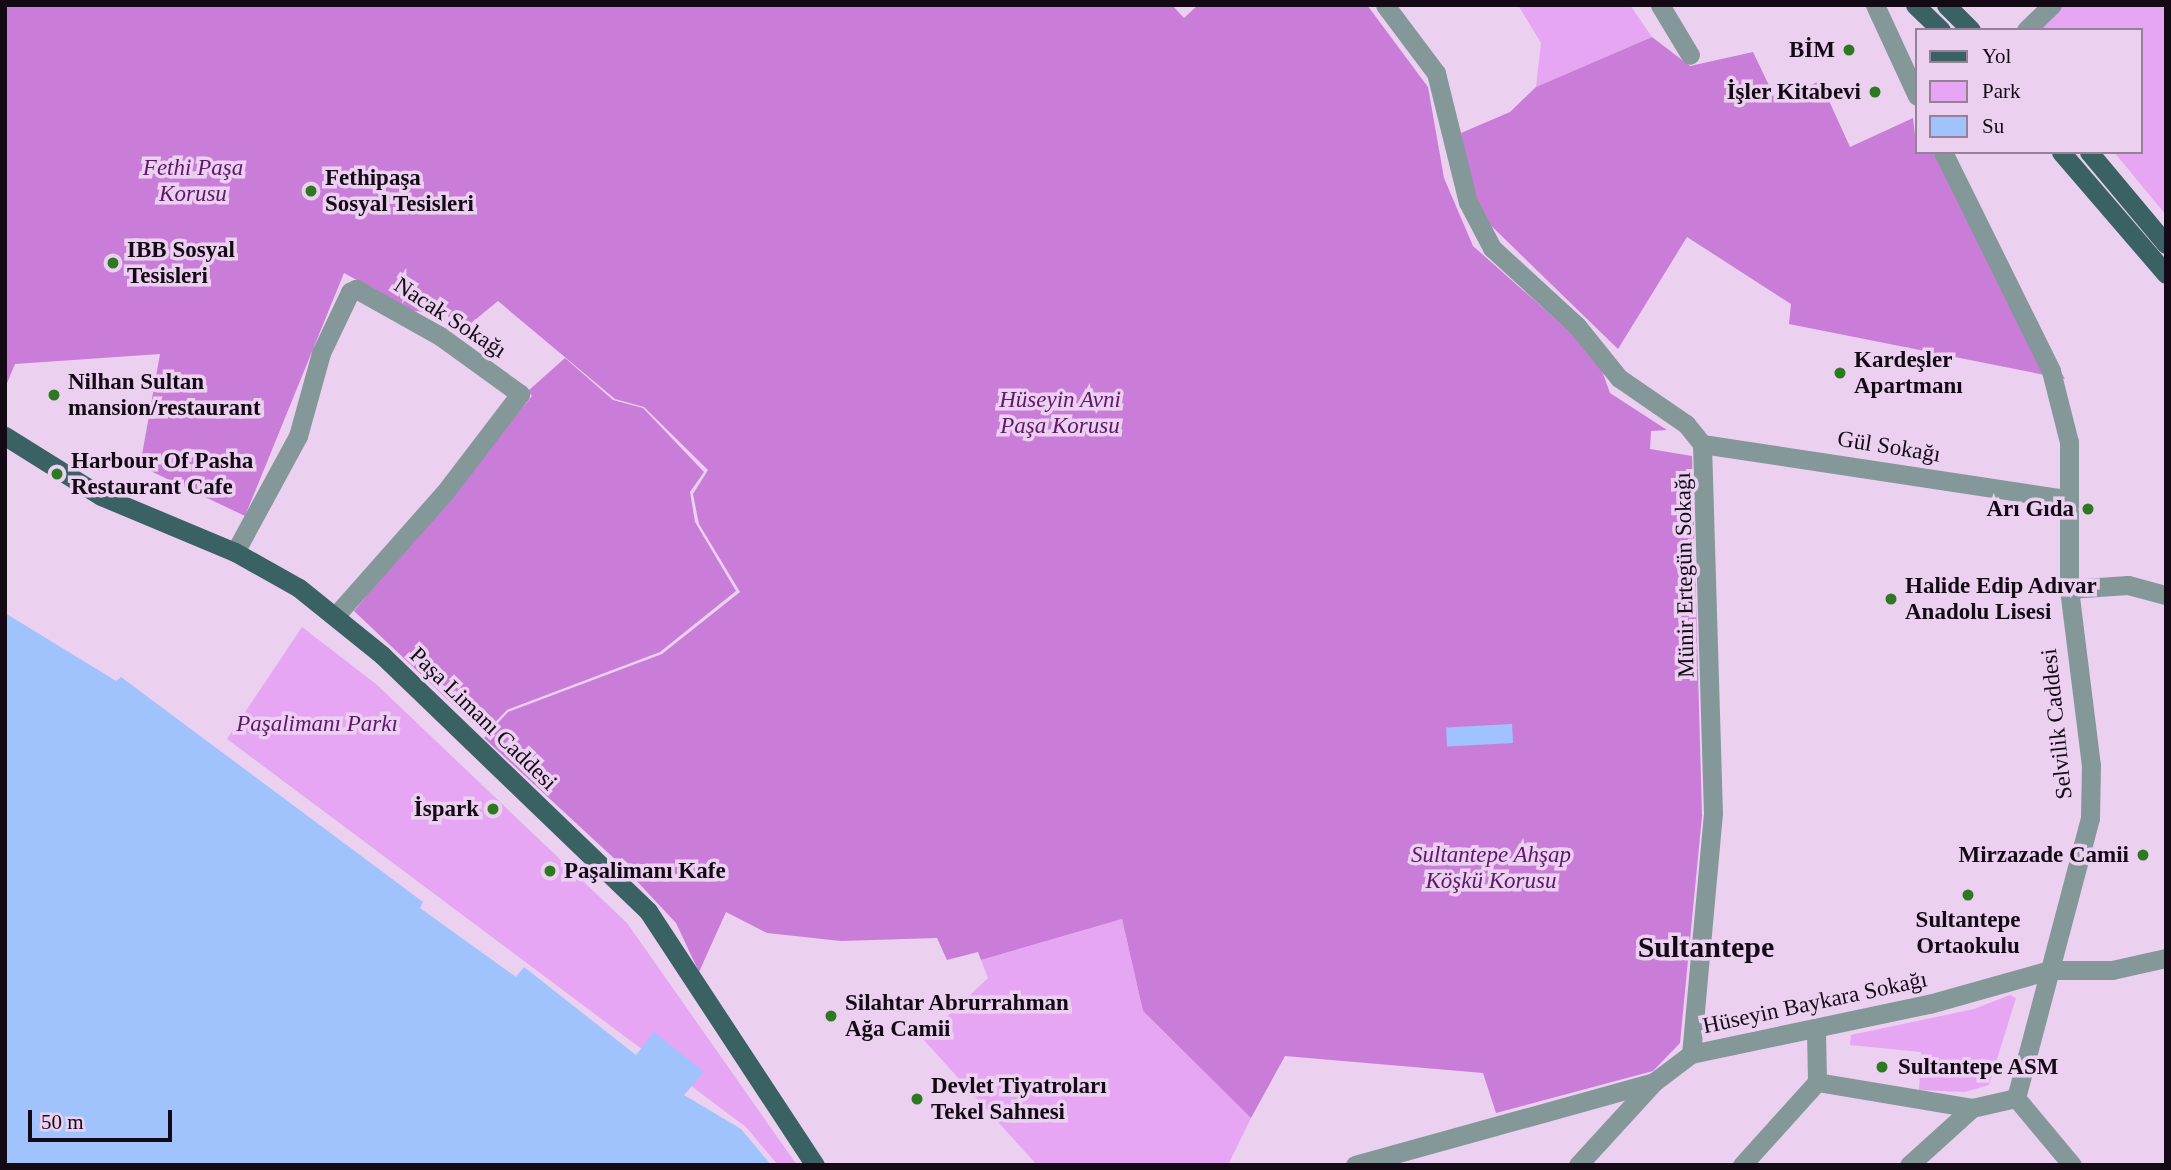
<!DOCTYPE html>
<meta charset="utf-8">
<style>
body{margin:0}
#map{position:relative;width:2171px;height:1170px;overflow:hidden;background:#ebd0f0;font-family:Georgia,serif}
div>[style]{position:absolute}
.green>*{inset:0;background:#e7a6f3}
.forest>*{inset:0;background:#ca7cd9}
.water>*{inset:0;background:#a0c2fd;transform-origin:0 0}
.minor>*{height:19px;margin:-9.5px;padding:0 9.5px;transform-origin:9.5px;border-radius:9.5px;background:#849899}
.tertiary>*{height:19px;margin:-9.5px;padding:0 9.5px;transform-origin:9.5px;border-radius:9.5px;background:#849899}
.primary>*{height:19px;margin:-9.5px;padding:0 9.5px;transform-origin:9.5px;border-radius:9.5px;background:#3a6163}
.dots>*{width:19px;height:19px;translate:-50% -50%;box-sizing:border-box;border:4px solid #ebd0f0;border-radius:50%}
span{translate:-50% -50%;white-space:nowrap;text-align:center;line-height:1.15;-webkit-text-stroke:7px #ebd0f0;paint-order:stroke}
.poi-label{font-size:23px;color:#130a15;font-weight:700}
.right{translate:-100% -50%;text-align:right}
.left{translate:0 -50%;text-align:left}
.park-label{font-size:23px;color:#5e166b;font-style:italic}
.street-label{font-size:23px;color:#130a15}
.district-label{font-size:30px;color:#130a15;font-weight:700}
.frame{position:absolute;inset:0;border:7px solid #130a15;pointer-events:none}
.legend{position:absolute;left:1915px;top:28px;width:228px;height:126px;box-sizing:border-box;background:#ebd0f0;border:2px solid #958198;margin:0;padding:9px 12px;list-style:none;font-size:21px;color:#130a15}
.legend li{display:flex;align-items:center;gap:14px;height:35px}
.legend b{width:35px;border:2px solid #958198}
.scale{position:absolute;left:28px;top:1110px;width:144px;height:32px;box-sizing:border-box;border:4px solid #130a15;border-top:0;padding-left:9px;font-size:21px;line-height:24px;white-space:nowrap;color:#130a15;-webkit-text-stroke:5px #ebd0f0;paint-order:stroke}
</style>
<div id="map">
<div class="green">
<i style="clip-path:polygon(1518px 5px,1630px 5px,1652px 37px,1536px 87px,1541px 43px)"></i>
<i style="clip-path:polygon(2052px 5px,2166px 5px,2166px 215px,2114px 152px,2141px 152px,2141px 30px,2026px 30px)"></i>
<i style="clip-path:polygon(302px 627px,376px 684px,627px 923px,797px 1165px,778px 1165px,746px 1127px,227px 739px)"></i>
<i style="clip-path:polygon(1122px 919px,1143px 1011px,1251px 1118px,1228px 1165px,1037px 1165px,923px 1039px,988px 978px,981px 960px)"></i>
<i style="clip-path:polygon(2010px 995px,2016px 998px,1989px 1085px,1965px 1092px,1919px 1090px,1921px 1052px,1850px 1045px,1851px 1035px,1974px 1009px)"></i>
</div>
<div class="forest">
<i style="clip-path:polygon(5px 5px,1172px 5px,1184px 18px,1198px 5px,1367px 5px,1428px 87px,1444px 178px,1473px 246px,1577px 338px,1601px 368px,1610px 393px,1667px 430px,1651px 431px,1650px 449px,1692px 456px,1702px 816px,1680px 1043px,1653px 1071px,1496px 1113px,1483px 1073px,1285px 1056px,1251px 1118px,1143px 1011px,1122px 919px,981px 960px,978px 952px,947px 960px,937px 938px,841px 941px,767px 933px,726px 912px,699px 972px,676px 923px,633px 877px,636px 871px,622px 858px,617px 861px,484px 738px,508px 712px,662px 654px,740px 592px,699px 524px,693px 494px,708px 470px,644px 407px,615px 399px,498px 301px,459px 333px,446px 313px,413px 311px,344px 273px,245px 516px,140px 466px,160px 354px,15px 364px,5px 388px)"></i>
<i style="clip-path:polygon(1652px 37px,1690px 66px,1753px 52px,1776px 100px,1820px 81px,1850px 147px,1913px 118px,1917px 152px,1933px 152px,2065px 379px,1789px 324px,1791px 304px,1687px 237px,1618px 349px,1477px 212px,1461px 133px,1510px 112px,1536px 87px)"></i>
<i style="clip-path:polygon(565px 358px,613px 400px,643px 408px,704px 472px,690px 492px,695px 522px,736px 591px,660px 652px,507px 710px,484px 734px,354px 611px,532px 396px,528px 391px)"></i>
</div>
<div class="water">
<i style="clip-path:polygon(5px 613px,116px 681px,121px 677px,423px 902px,420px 908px,516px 977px,524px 967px,636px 1055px,654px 1032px,704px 1072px,684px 1095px,741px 1129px,771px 1165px,5px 1165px)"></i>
<i style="left:1512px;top:724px;width:19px;height:66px;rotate:87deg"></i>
</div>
<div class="minor">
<i style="left:1385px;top:5px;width:85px;rotate:53.1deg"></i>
<i style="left:1436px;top:73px;width:133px;rotate:76.1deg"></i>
<i style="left:1468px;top:202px;width:52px;rotate:62.4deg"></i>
<i style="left:1492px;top:248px;width:115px;rotate:42.5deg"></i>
<i style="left:1577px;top:326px;width:67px;rotate:51.1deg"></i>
<i style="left:1619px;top:378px;width:81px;rotate:34.5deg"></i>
<i style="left:1686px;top:424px;width:26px;rotate:51deg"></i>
<i style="left:1702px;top:444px;width:369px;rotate:88.3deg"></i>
<i style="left:1713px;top:813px;width:242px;rotate:95.2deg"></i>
<i style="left:1660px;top:5px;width:58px;rotate:59deg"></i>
<i style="left:2026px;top:30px;width:36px;rotate:-44deg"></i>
<i style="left:1702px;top:444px;width:369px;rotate:8.6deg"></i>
<i style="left:235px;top:552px;width:132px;rotate:-61.5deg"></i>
<i style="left:298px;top:436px;width:86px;rotate:-74.5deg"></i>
<i style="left:321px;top:353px;width:68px;rotate:-64.6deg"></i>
<i style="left:350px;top:292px;width:7px;rotate:-27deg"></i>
<i style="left:356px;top:289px;width:96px;rotate:29.2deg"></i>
<i style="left:440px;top:336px;width:99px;rotate:35.9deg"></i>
<i style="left:520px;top:394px;width:123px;rotate:127.4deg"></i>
<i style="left:445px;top:492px;width:164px;rotate:131.5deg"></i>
<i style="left:2069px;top:589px;width:59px;rotate:-3.9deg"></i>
<i style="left:2128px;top:585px;width:39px;rotate:15deg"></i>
<i style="left:2050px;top:970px;width:62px"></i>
<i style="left:2112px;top:970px;width:55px;rotate:-12.5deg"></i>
<i style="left:1817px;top:1082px;width:157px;rotate:9.5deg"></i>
<i style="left:1578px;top:1165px;width:113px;rotate:-47.5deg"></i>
<i style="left:1742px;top:1165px;width:112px;rotate:-47.9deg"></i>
<i style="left:1817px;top:1082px;width:53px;rotate:-91.1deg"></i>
<i style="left:1909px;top:1165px;width:85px;rotate:-42.1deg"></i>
<i style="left:1972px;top:1108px;width:45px;rotate:-12.8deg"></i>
</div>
<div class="tertiary">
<i style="left:1875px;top:5px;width:100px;rotate:65.2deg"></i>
<i style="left:1943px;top:152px;width:244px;rotate:63.7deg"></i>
<i style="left:2051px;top:371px;width:73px;rotate:75.8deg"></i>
<i style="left:2069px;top:442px;width:147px;rotate:90deg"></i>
<i style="left:2069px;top:589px;width:177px;rotate:82.9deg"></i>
<i style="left:2091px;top:765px;width:53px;rotate:91.1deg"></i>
<i style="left:2090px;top:818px;width:290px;rotate:104.8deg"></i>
<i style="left:2016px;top:1098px;width:87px;rotate:50.1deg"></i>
<i style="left:1355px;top:1165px;width:310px;rotate:-15.5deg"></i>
<i style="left:1654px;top:1082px;width:46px;rotate:-37.1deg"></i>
<i style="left:1691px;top:1054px;width:243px;rotate:-11.9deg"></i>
<i style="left:1929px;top:1004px;width:126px;rotate:-15.7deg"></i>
</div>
<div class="primary">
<i style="left:1915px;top:5px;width:36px;rotate:44deg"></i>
<i style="left:1946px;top:5px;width:35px;rotate:45deg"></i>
<i style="left:2061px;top:152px;width:161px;rotate:49.3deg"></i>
<i style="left:2089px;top:152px;width:120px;rotate:50.1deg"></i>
<i style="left:5px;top:436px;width:113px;rotate:32deg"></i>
<i style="left:101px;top:496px;width:145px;rotate:22.7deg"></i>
<i style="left:235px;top:552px;width:73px;rotate:29.4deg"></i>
<i style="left:299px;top:588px;width:107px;rotate:38.9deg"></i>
<i style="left:382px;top:655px;width:369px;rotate:43.9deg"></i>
<i style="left:648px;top:911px;width:304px;rotate:56.7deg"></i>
</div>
<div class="dots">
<i style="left:1849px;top:50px;background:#2d7921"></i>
<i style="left:1875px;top:92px;background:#2d7921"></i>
<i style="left:311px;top:191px;background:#2d7921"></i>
<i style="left:113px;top:263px;background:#2d7921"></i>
<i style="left:1840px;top:373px;background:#2d7921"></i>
<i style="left:54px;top:395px;background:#2d7921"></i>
<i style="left:57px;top:474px;background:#2d7921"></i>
<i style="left:2088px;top:509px;background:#2d7921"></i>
<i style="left:1891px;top:599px;background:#2d7921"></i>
<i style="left:493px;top:809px;background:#2d7921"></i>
<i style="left:2143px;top:855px;background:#2d7921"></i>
<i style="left:550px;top:871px;background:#2d7921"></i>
<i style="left:1968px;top:895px;background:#2d7921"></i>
<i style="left:831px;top:1016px;background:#2d7921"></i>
<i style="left:1882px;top:1067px;background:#2d7921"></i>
<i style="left:917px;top:1099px;background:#2d7921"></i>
</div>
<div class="poi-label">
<span class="right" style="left:1835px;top:50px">BİM</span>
<span class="right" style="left:1861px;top:92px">İşler Kitabevi</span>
<span class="left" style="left:325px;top:191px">Fethipaşa<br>Sosyal Tesisleri</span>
<span class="left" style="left:127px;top:263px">IBB Sosyal<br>Tesisleri</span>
<span class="left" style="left:1854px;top:373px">Kardeşler<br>Apartmanı</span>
<span class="left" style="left:68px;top:395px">Nilhan Sultan<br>mansion/restaurant</span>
<span class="left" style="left:71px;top:474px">Harbour Of Pasha<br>Restaurant Cafe</span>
<span class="right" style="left:2074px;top:509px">Arı Gıda</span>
<span class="left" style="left:1905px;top:599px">Halide Edip Adıvar<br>Anadolu Lisesi</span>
<span class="right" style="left:479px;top:809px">İspark</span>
<span class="right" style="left:2129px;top:855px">Mirzazade Camii</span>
<span class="left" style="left:564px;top:871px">Paşalimanı Kafe</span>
<span style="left:1968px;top:933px">Sultantepe<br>Ortaokulu</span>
<span class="left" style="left:845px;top:1016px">Silahtar Abrurrahman<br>Ağa Camii</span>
<span class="left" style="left:1898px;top:1067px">Sultantepe ASM</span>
<span class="left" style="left:931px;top:1099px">Devlet Tiyatroları<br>Tekel Sahnesi</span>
</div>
<div class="park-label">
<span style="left:193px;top:181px">Fethi Paşa<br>Korusu</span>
<span style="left:1060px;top:413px">Hüseyin Avni<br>Paşa Korusu</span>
<span style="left:317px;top:724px">Paşalimanı Parkı</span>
<span style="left:1491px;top:868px">Sultantepe Ahşap<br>Köşkü Korusu</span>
</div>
<div class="street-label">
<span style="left:450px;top:318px;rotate:33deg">Nacak Sokağı</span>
<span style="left:1889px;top:447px;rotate:9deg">Gül Sokağı</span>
<span style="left:1685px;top:575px;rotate:-91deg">Münir Ertegün Sokağı</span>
<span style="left:483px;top:719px;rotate:44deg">Paşa Limanı Caddesi</span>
<span style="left:2057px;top:724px;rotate:-96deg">Selvilik Caddesi</span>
<span style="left:1815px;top:1003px;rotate:-12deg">Hüseyin Baykara Sokağı</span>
</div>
<div class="district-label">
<span style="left:1706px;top:947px">Sultantepe</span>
</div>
<div class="frame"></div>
<ul class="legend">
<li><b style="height:9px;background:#3a6163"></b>Yol</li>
<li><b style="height:19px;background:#e7a6f3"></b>Park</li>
<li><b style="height:19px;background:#a0c2fd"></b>Su</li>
</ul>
<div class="scale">50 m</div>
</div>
